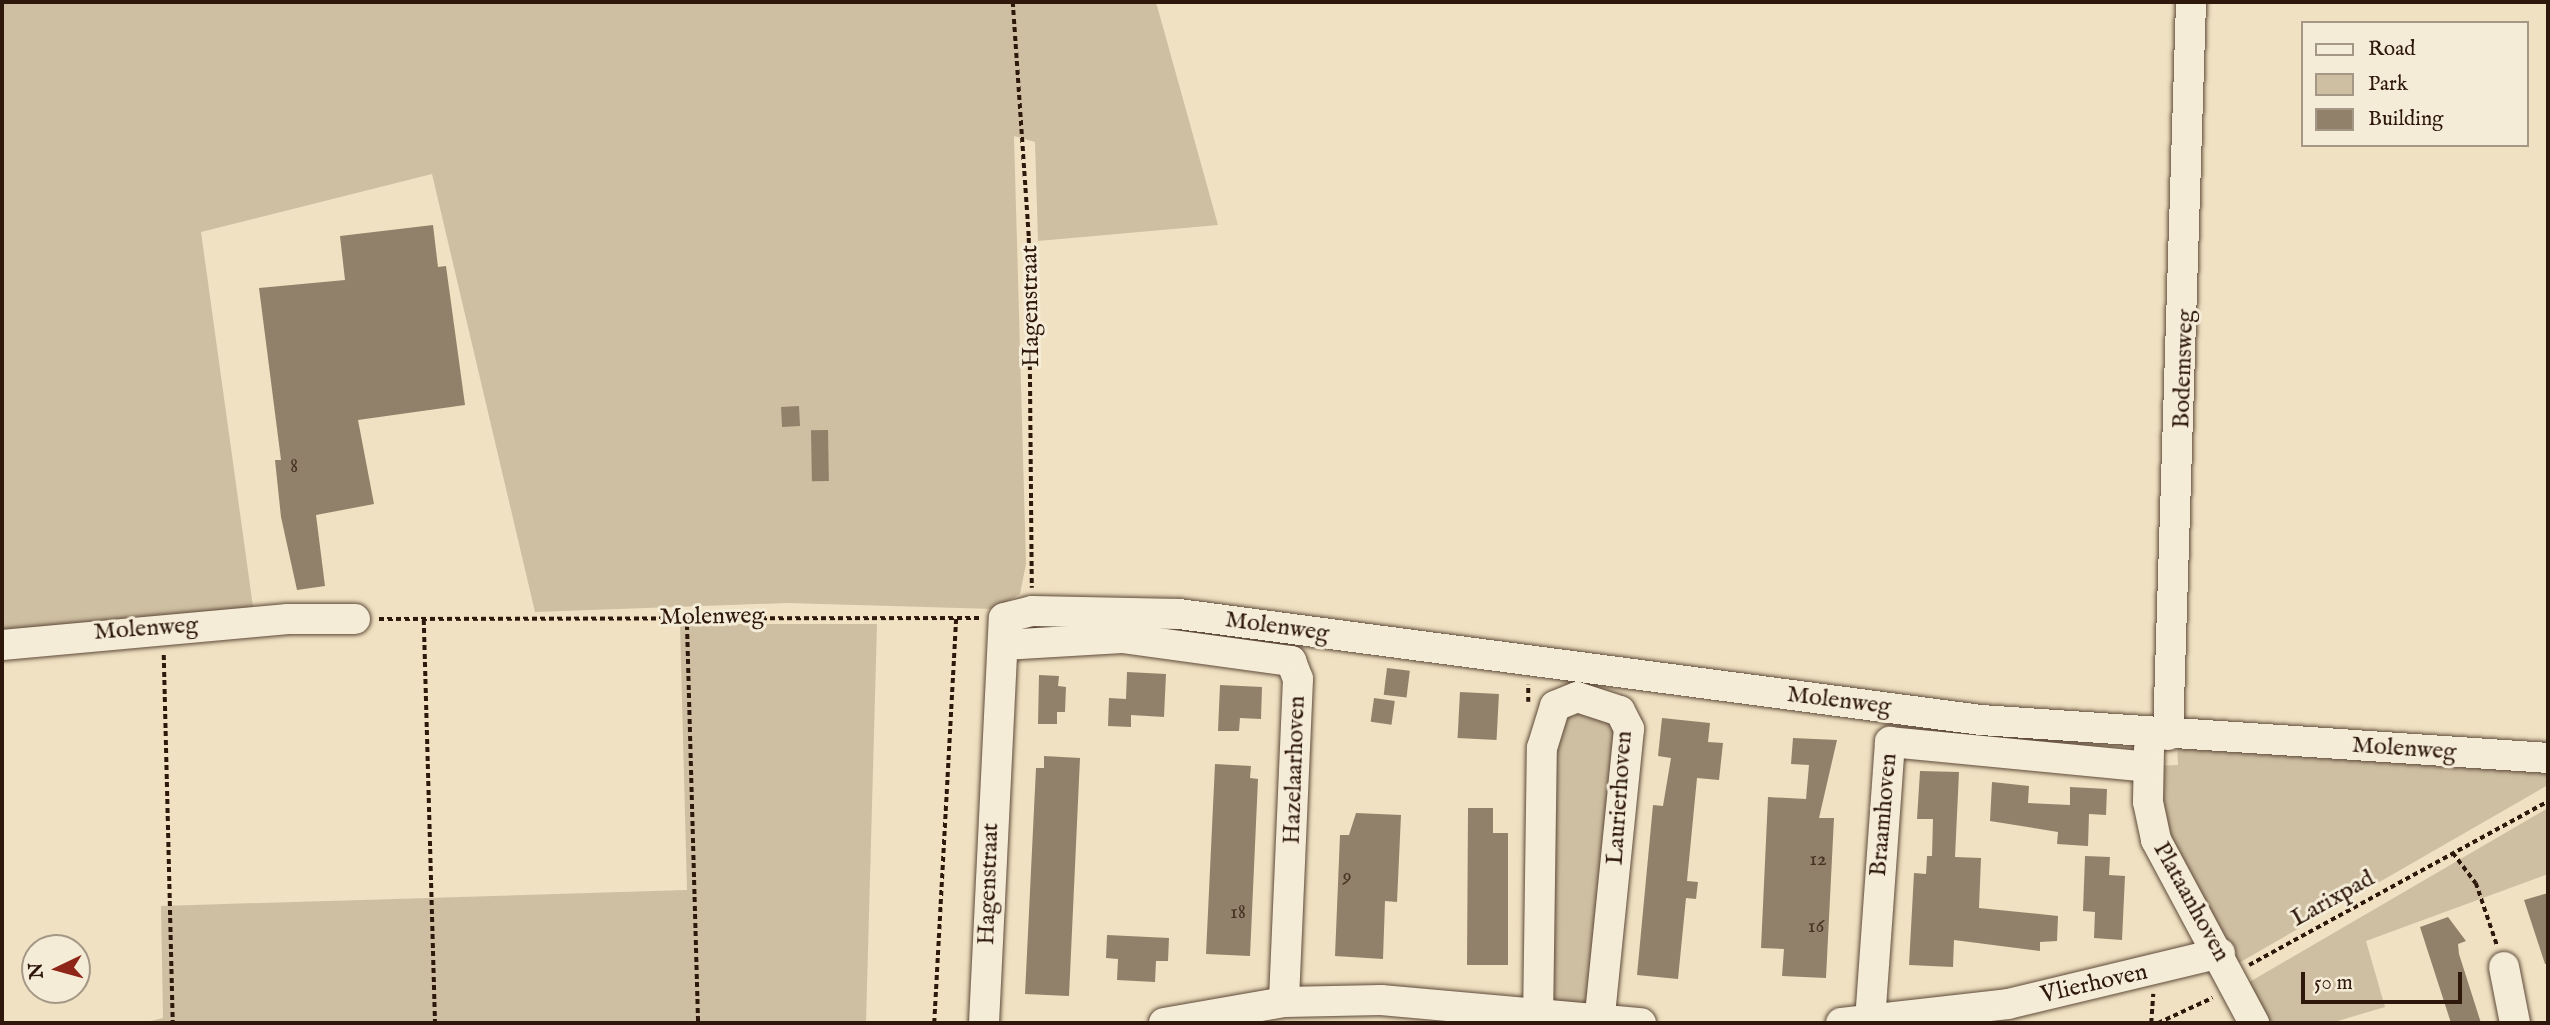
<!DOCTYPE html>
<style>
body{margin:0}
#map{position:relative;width:2550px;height:1025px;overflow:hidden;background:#efe1c1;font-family:"IM FELL English",serif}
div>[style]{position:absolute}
.green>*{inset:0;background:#cebfa2}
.building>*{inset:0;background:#92816a;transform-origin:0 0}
.path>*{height:3.5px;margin-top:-1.75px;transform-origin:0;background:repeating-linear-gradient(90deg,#2e180c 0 5px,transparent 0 8.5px)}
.roads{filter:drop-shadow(0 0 2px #5e4a39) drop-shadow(0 0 2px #5e4a39)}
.minor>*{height:30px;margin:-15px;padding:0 15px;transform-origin:15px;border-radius:15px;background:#f5ecd7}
span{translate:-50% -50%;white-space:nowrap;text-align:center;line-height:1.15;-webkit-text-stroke:6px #f5ecd7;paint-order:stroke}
.number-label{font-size:21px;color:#473224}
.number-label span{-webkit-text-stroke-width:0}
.street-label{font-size:24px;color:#2e180c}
.frame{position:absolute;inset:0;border:4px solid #2e180c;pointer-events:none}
.legend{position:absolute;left:2301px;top:21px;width:228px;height:126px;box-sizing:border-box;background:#f5ecd7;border:2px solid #a59786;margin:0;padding:9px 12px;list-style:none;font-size:21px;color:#2e180c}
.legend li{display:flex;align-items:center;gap:14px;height:35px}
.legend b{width:35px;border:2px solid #a59786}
.north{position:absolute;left:21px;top:934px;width:70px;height:70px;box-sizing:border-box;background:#f5ecd7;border:2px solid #a59786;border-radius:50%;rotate:265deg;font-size:19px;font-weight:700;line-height:28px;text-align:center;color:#2e180c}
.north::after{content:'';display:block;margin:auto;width:24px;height:32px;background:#8f2418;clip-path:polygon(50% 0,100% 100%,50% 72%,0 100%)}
.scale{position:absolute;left:2301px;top:972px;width:161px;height:32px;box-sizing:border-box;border:4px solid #2e180c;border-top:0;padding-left:9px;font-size:21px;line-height:24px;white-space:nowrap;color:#2e180c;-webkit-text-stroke:5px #f5ecd7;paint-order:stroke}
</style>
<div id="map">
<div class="green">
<i style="clip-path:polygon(2px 2px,1156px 2px,1218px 225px,1038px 241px,1035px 142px,1014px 136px,1026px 564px,1020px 594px,994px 609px,788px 603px,535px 612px,432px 174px,201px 232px,254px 614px,2px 637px)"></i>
<i style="clip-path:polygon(680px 624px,877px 624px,866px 1023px,143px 1023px,163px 1018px,161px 906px,687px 890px)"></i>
<i style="clip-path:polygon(1582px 708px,1609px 721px,1617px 737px,1594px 994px,1577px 1009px,1554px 1001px,1549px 990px,1558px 718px)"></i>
<i style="clip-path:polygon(2177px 742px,2548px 770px,2548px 785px,2237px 964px,2166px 846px,2156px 766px,2178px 765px)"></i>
<i style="clip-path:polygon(2548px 808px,2548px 874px,2366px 941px,2385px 1007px,2331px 1023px,2265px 1023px,2246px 984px)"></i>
</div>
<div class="building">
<i style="clip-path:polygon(433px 225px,438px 267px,446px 266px,465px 405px,358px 420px,374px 504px,316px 515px,325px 586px,297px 590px,281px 517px,275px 460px,281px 460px,259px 288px,345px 280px,340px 236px)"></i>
<i style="left:799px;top:406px;width:20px;height:18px;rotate:87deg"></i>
<i style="left:828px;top:430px;width:51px;height:17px;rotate:89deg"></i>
<i style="left:1387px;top:668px;width:23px;height:27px;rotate:7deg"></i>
<i style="clip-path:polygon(1127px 672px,1166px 674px,1164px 717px,1131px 715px,1131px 727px,1108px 726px,1109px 698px,1126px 699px)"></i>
<i style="clip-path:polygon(1039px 675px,1059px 676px,1058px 686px,1066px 687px,1065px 712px,1057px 712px,1057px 724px,1038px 724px)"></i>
<i style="clip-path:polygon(1220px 685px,1262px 687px,1261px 719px,1240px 718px,1239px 731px,1218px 731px)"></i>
<i style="left:1460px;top:692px;width:39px;height:46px;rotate:3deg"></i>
<i style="left:1374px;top:698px;width:21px;height:24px;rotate:8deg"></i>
<i style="clip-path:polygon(1662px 718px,1710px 723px,1708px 742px,1723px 743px,1719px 780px,1697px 778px,1687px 881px,1698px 882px,1696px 899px,1686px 898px,1678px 979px,1637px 975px,1653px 805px,1663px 806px,1671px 758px,1658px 756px)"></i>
<i style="clip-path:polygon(1793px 738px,1837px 740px,1819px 818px,1834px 818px,1826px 978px,1782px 976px,1784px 949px,1761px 948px,1768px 797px,1806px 799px,1809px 765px,1791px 764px)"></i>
<i style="clip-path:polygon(1044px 756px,1080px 758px,1069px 996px,1025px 994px,1036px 768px,1044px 768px)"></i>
<i style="clip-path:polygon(1215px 764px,1251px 766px,1250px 778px,1258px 779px,1250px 956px,1206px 954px)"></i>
<i style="clip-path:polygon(1920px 771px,1959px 772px,1955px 857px,1981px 858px,1979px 908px,2058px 916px,2057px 941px,2040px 942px,2040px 951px,1954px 940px,1953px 967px,1909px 965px,1914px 873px,1926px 874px,1927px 856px,1932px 856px,1933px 819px,1917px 819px)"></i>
<i style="clip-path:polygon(1992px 782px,2029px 786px,2028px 803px,2070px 805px,2070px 787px,2107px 789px,2106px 815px,2089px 814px,2088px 846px,2057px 844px,2058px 832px,1990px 821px)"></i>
<i style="clip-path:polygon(1468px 808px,1493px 808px,1493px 833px,1508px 833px,1508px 965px,1467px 965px)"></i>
<i style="clip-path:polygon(1356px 813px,1401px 815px,1397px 902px,1385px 901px,1383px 959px,1335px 956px,1340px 835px,1349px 835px)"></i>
<i style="clip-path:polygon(2085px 856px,2110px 857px,2109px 875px,2125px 876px,2122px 940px,2094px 938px,2095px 912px,2083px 911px)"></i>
<i style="clip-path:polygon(2548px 893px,2548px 964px,2545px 964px,2524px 900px)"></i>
<i style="clip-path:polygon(2448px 917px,2466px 941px,2458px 944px,2459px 954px,2481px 1023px,2451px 1023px,2420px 927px)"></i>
<i style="clip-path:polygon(1107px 935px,1169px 938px,1168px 961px,1156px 961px,1155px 982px,1117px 980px,1118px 959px,1106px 958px)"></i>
</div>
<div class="path">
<i style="left:1013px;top:2px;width:237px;rotate:86.1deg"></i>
<i style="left:1029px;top:238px;width:350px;rotate:89.5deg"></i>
<i style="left:687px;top:617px;width:406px;rotate:88.4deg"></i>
<i style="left:379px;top:619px;width:602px;rotate:-0.1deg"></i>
<i style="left:424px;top:620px;width:403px;rotate:88.4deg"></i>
<i style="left:164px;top:655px;width:368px;rotate:88.6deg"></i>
<i style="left:1528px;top:702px;width:17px;rotate:-90deg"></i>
<i style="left:2453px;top:853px;width:38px;rotate:53deg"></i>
<i style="left:2476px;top:883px;width:65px;rotate:71.3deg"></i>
<i style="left:2249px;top:965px;width:341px;rotate:-28.7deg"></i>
<i style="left:934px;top:1023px;width:406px;rotate:-86.9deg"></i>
<i style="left:2151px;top:1023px;width:29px;rotate:-86deg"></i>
<i style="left:2158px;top:1023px;width:60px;rotate:-24.8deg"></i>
</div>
<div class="roads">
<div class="minor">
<i style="left:2px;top:645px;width:287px;rotate:-5.2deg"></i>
<i style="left:288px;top:619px;width:67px"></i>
<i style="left:1003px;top:645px;width:119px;rotate:-3.4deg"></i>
<i style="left:1122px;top:638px;width:171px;rotate:7.8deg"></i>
<i style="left:1291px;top:661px;width:19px;rotate:69deg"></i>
<i style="left:1298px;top:679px;width:323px;rotate:92.5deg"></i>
<i style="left:2168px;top:735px;width:733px;rotate:-88.2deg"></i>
<i style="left:2149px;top:749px;width:53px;rotate:91.1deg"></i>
<i style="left:2148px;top:802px;width:39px;rotate:78deg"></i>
<i style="left:2156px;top:840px;width:208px;rotate:61.8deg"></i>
<i style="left:2504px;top:967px;width:57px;rotate:78.9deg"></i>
<i style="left:1870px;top:1021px;width:280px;rotate:-85.9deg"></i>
<i style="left:1890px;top:742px;width:259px;rotate:5.5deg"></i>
<i style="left:984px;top:1023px;width:405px;rotate:-87.2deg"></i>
<i style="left:1004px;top:618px;width:29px;rotate:-14deg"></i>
<i style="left:1032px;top:611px;width:147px;rotate:1.2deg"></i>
<i style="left:1179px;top:614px;width:809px;rotate:7.53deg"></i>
<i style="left:1981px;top:720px;width:568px;rotate:3.83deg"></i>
<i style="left:1164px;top:1023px;width:122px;rotate:-9.9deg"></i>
<i style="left:1284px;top:1002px;width:97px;rotate:-1.2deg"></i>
<i style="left:1381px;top:1000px;width:261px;rotate:5.1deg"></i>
<i style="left:1538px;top:1023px;width:275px;rotate:-89.2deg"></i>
<i style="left:1542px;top:748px;width:44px;rotate:-72.8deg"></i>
<i style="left:1555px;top:706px;width:24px;rotate:-22deg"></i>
<i style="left:1577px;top:697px;width:45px;rotate:18deg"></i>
<i style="left:1620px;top:711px;width:20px;rotate:63deg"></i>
<i style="left:1629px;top:729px;width:296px;rotate:95.8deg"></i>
<i style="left:1841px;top:1023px;width:168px;rotate:-6.5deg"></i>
<i style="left:2008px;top:1004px;width:218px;rotate:-13.5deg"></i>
</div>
</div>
<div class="number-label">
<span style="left:294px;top:467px">8</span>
<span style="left:1818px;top:860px">12</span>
<span style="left:1347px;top:877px">9</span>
<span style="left:1238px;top:913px">18</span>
<span style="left:1816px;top:927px">16</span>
</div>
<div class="street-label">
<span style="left:1031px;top:306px;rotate:-91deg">Hagenstraat</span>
<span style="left:2184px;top:369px;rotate:-88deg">Bodemsweg</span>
<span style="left:712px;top:617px;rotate:-1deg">Molenweg</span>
<span style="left:1277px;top:627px;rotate:8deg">Molenweg</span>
<span style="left:146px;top:629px;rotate:-4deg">Molenweg</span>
<span style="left:1839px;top:701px;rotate:7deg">Molenweg</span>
<span style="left:2404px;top:749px;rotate:4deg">Molenweg</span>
<span style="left:1295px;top:770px;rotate:-88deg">Hazelaarhoven</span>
<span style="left:1620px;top:798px;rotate:-86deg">Laurierhoven</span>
<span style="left:1884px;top:815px;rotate:-85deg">Braamhoven</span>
<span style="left:989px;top:884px;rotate:-88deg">Hagenstraat</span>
<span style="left:2333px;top:899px;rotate:-29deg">Larixpad</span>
<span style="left:2191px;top:902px;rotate:61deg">Plataanhoven</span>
<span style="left:2094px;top:984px;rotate:-13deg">Vlierhoven</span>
</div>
<div class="frame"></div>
<ul class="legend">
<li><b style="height:9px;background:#f5ecd7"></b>Road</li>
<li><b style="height:19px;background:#cebfa2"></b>Park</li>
<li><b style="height:19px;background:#92816a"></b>Building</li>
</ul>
<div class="north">N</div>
<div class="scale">50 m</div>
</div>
